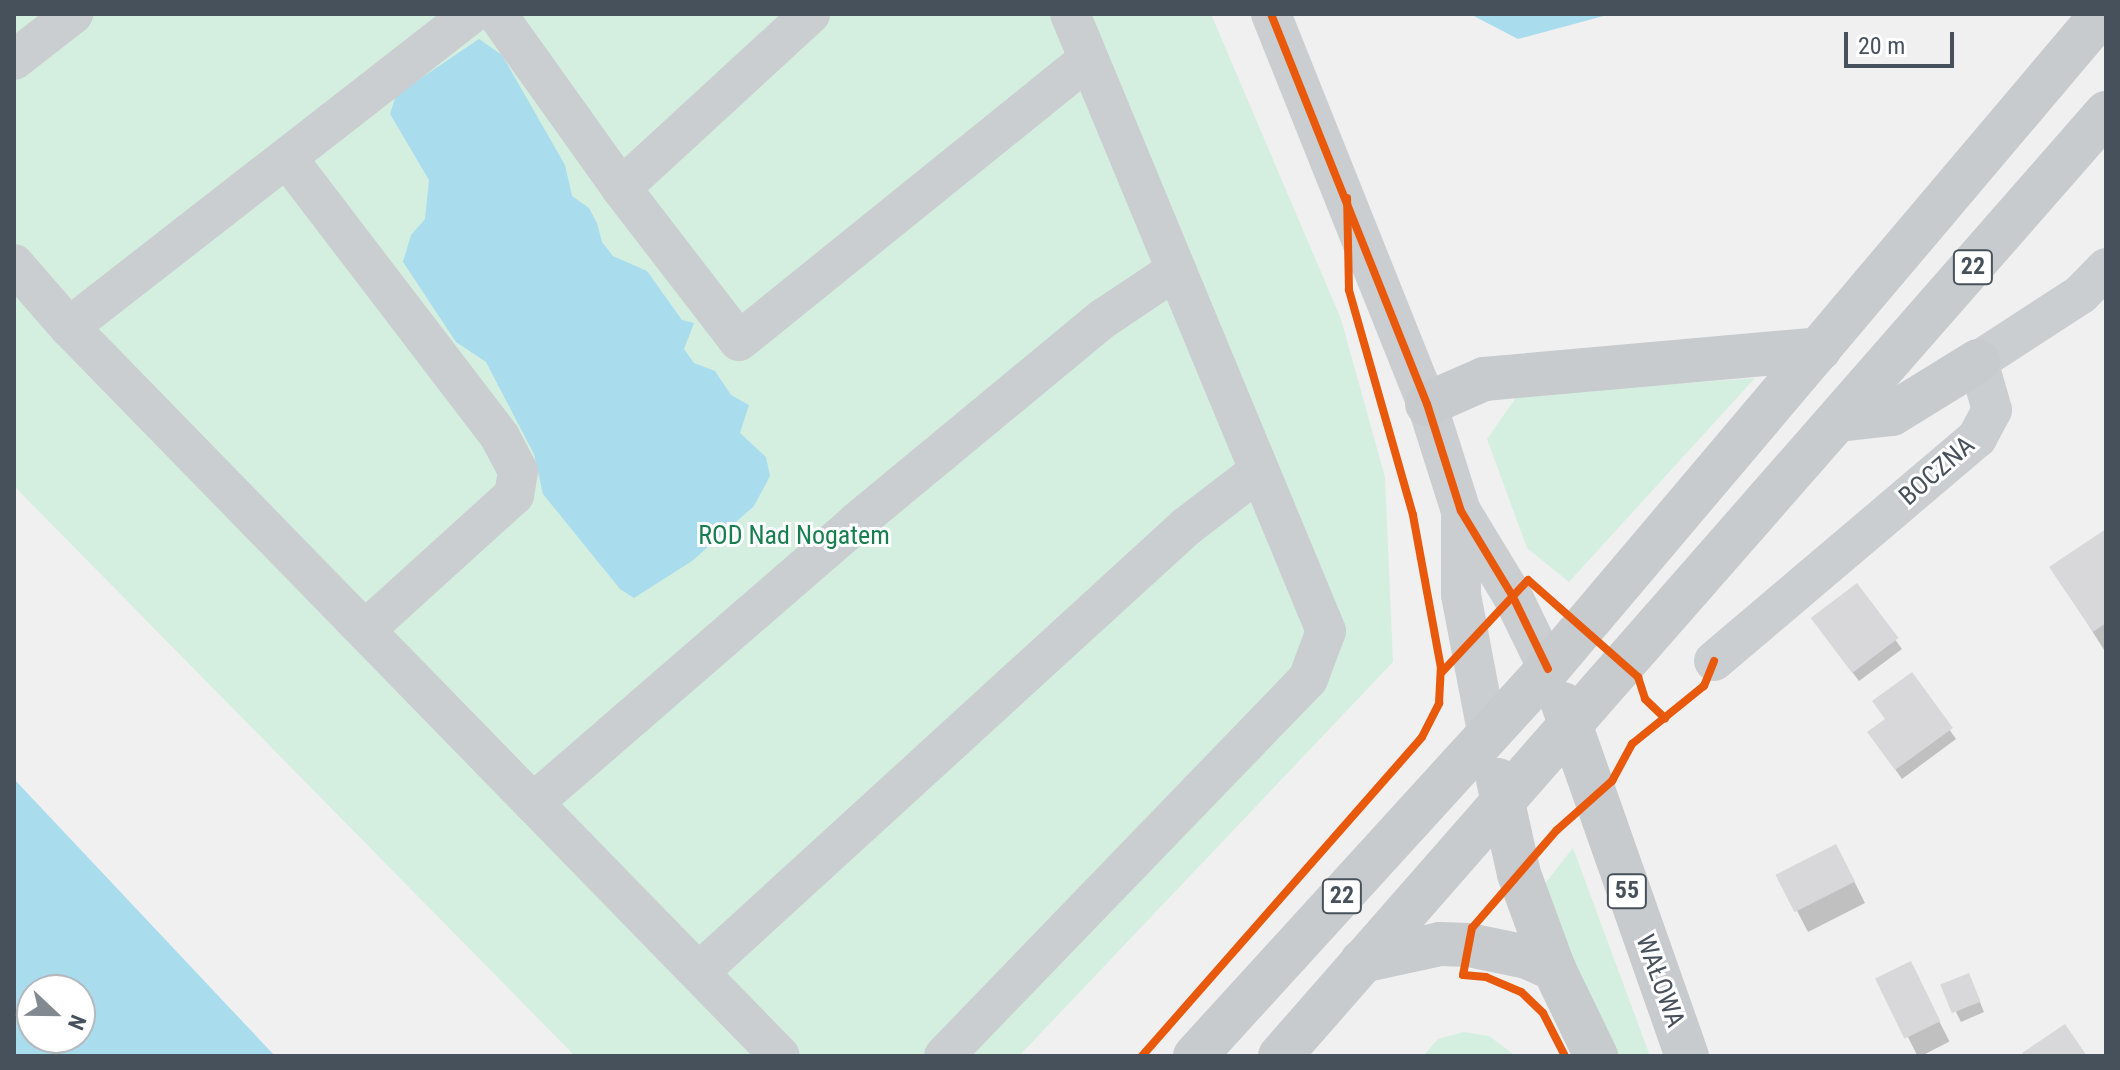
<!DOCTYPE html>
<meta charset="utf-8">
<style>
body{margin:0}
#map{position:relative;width:2120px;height:1070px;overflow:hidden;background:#f0f0f0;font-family:"Roboto Condensed",sans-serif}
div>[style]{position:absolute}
.green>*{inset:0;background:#d4efe0}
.water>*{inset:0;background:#a9dced}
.shadow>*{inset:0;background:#0003;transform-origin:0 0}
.building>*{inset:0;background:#d8d8da;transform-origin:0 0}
.minor>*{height:40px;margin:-20px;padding:0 20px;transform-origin:20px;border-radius:20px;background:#cbced1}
.major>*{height:44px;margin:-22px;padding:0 22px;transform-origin:22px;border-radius:22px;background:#c7cbce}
.cycleway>*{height:8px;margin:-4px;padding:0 4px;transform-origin:4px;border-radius:4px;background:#e8590c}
span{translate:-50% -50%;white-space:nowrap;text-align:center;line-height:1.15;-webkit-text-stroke:6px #fff;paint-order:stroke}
.shield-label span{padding:2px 6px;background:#fff;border:2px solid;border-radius:6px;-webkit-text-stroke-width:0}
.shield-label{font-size:24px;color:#47515c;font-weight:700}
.street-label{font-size:26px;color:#47515c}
.park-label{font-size:26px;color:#177f4e}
.frame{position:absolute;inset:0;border:16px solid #47515c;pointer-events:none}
.north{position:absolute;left:16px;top:974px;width:80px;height:80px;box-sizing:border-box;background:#fff;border:2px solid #b5b9be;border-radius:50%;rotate:112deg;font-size:22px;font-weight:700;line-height:32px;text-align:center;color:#47515c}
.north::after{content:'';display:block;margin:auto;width:28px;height:36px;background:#828990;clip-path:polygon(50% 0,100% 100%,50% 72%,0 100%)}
.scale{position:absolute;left:1844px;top:32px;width:110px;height:36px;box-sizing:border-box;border:4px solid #47515c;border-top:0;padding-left:10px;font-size:24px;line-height:28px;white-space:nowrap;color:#47515c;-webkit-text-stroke:6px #fff;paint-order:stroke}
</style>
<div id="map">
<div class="green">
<i style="clip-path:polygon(14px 14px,1211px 14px,1341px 319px,1385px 477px,1393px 662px,1019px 1056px,575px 1056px,14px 486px)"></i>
<i style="clip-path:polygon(1755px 378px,1569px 582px,1527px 548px,1487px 439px,1517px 396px)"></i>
<i style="clip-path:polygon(1573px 848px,1650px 1056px,1614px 1056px,1539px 891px)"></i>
<i style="clip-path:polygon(1464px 1032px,1489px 1036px,1516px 1056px,1423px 1056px,1438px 1039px)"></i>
</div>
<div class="water">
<i style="clip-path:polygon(1470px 14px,1611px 14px,1518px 39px)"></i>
<i style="clip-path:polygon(479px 39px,502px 55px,565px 165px,572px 196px,589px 208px,597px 223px,602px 242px,613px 256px,647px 271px,682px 320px,694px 323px,684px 349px,694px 363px,715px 371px,731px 395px,749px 405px,740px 433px,766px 457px,770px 476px,754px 506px,692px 561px,634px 598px,620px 589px,543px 494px,534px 454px,486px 362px,456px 342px,403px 262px,411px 235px,425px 219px,429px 180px,390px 114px,396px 95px)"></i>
<i style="clip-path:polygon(evenodd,14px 779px,275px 1056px,14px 1056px,14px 779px,32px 990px,80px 990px,80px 1038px,32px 1038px,32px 990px)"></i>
</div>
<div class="shadow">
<i style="clip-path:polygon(2106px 531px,2106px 653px,2052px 567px)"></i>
<i style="clip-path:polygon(1856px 586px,1902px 649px,1859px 681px,1819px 628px)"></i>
<i style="clip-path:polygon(1911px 675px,1956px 739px,1902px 779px,1876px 742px)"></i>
<i style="clip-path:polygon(1847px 867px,1865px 903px,1808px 932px,1779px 876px)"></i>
<i style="left:1910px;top:964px;width:87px;height:35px;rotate:63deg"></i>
<i style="clip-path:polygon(1973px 985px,1984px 1012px,1961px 1022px,1956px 1012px)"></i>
</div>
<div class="building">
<i style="clip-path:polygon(2106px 529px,2106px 623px,2093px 632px,2049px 567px)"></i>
<i style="left:1857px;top:583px;width:69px;height:58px;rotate:53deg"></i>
<i style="clip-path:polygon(1912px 672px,1953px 728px,1895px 770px,1867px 732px,1885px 719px,1872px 701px)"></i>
<i style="left:1836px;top:844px;width:42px;height:68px;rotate:63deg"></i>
<i style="left:1911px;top:961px;width:67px;height:40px;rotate:64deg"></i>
<i style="left:1969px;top:973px;width:31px;height:31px;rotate:68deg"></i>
<i style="clip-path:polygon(2065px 1024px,2087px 1056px,2025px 1056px,2022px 1053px)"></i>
</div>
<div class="minor">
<i style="left:497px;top:14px;width:214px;rotate:54.5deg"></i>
<i style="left:621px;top:188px;width:193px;rotate:52.4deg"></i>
<i style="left:739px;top:341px;width:449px;rotate:-38.9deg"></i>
<i style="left:1271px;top:14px;width:420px;rotate:68.2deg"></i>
<i style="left:1427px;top:404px;width:112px;rotate:72.4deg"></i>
<i style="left:1461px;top:511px;width:100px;rotate:58.8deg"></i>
<i style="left:1513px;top:597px;width:80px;rotate:64.1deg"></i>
<i style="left:14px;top:60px;width:75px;rotate:-37.9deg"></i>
<i style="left:287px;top:158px;width:351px;rotate:52.6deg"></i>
<i style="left:500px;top:437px;width:38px;rotate:62deg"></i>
<i style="left:518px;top:471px;width:24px;rotate:99deg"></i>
<i style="left:514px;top:495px;width:201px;rotate:137.8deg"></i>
<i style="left:621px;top:188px;width:257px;rotate:-42.6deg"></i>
<i style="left:14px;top:264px;width:84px;rotate:48.9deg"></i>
<i style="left:69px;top:327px;width:1018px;rotate:45.72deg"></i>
<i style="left:69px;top:327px;width:509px;rotate:-37.9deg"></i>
<i style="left:1461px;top:511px;width:84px;rotate:90deg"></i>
<i style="left:1461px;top:595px;width:144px;rotate:79.2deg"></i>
<i style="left:1714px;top:661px;width:345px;rotate:-40.3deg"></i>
<i style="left:1977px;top:438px;width:32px;rotate:-62deg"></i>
<i style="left:1992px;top:410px;width:51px;rotate:-105.9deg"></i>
<i style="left:1978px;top:361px;width:123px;rotate:-33deg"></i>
<i style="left:2081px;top:294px;width:36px;rotate:-46deg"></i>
<i style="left:533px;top:803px;width:429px;rotate:-40.9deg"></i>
<i style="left:857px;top:522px;width:320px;rotate:-39.6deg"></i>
<i style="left:1104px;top:318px;width:87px;rotate:-33.7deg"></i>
<i style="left:699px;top:972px;width:661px;rotate:-42.43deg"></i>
<i style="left:1187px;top:526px;width:91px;rotate:-37.4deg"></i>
<i style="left:944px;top:1056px;width:524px;rotate:-46.01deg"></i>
<i style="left:1308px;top:679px;width:51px;rotate:-69.4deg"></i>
<i style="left:1326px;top:631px;width:668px;rotate:-112.53deg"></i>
</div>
<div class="major">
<i style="left:1427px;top:404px;width:62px;rotate:-23.7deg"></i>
<i style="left:1484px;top:379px;width:337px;rotate:-5.1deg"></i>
<i style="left:1839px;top:420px;width:53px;rotate:-6.5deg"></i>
<i style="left:1892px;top:414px;width:101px;rotate:-31.6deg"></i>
<i style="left:1563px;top:704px;width:373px;rotate:70.6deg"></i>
<i style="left:1498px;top:780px;width:96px;rotate:77.4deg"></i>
<i style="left:1519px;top:874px;width:101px;rotate:69.8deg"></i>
<i style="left:1554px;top:969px;width:97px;rotate:64.2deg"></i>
<i style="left:1362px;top:961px;width:80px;rotate:-12.3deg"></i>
<i style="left:1440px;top:944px;width:29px;rotate:2deg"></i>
<i style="left:1469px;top:945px;width:59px;rotate:11.7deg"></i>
<i style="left:1527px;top:957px;width:30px;rotate:24deg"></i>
<i style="left:1195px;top:1056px;width:524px;rotate:-47.63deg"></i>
<i style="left:1548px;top:669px;width:858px;rotate:-49.78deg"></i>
<i style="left:1280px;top:1056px;width:1254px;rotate:-48.78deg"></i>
</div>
<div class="cycleway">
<i style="left:1271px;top:14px;width:420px;rotate:68.2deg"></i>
<i style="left:1427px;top:404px;width:112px;rotate:72.4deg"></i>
<i style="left:1461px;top:511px;width:100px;rotate:58.8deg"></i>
<i style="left:1513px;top:597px;width:80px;rotate:64.1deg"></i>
<i style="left:1442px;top:672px;width:126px;rotate:-46.9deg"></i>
<i style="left:1528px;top:580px;width:147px;rotate:41.4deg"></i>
<i style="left:1638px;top:677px;width:23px;rotate:72deg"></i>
<i style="left:1645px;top:699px;width:28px;rotate:44deg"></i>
<i style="left:1142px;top:1056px;width:424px;rotate:-48.7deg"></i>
<i style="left:1422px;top:737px;width:38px;rotate:-63deg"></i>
<i style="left:1439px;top:703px;width:35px;rotate:-87deg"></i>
<i style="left:1441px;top:668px;width:156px;rotate:-100.4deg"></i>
<i style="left:1413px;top:515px;width:234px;rotate:-105.9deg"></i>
<i style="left:1349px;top:290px;width:92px;rotate:-91.2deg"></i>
<i style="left:1565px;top:1056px;width:48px;rotate:-117.1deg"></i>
<i style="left:1543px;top:1013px;width:30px;rotate:-136deg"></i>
<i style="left:1521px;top:992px;width:38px;rotate:-157deg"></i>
<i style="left:1486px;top:977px;width:23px;rotate:-175deg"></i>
<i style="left:1463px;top:975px;width:48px;rotate:-79.2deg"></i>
<i style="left:1472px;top:928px;width:130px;rotate:-49.1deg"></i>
<i style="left:1557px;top:830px;width:74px;rotate:-41.7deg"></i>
<i style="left:1612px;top:781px;width:42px;rotate:-61.6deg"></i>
<i style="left:1632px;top:744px;width:92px;rotate:-38.9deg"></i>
<i style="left:1704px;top:686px;width:27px;rotate:-68deg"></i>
</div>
<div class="shield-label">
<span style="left:1973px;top:267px">22</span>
<span style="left:1627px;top:891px">55</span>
<span style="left:1342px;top:896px">22</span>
</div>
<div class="street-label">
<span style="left:1937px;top:471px;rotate:-41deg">BOCZNA</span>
<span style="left:1660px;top:981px;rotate:70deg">WAŁOWA</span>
</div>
<div class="park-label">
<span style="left:794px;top:536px">ROD Nad Nogatem</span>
</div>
<div class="frame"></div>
<div class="north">N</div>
<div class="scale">20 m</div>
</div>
